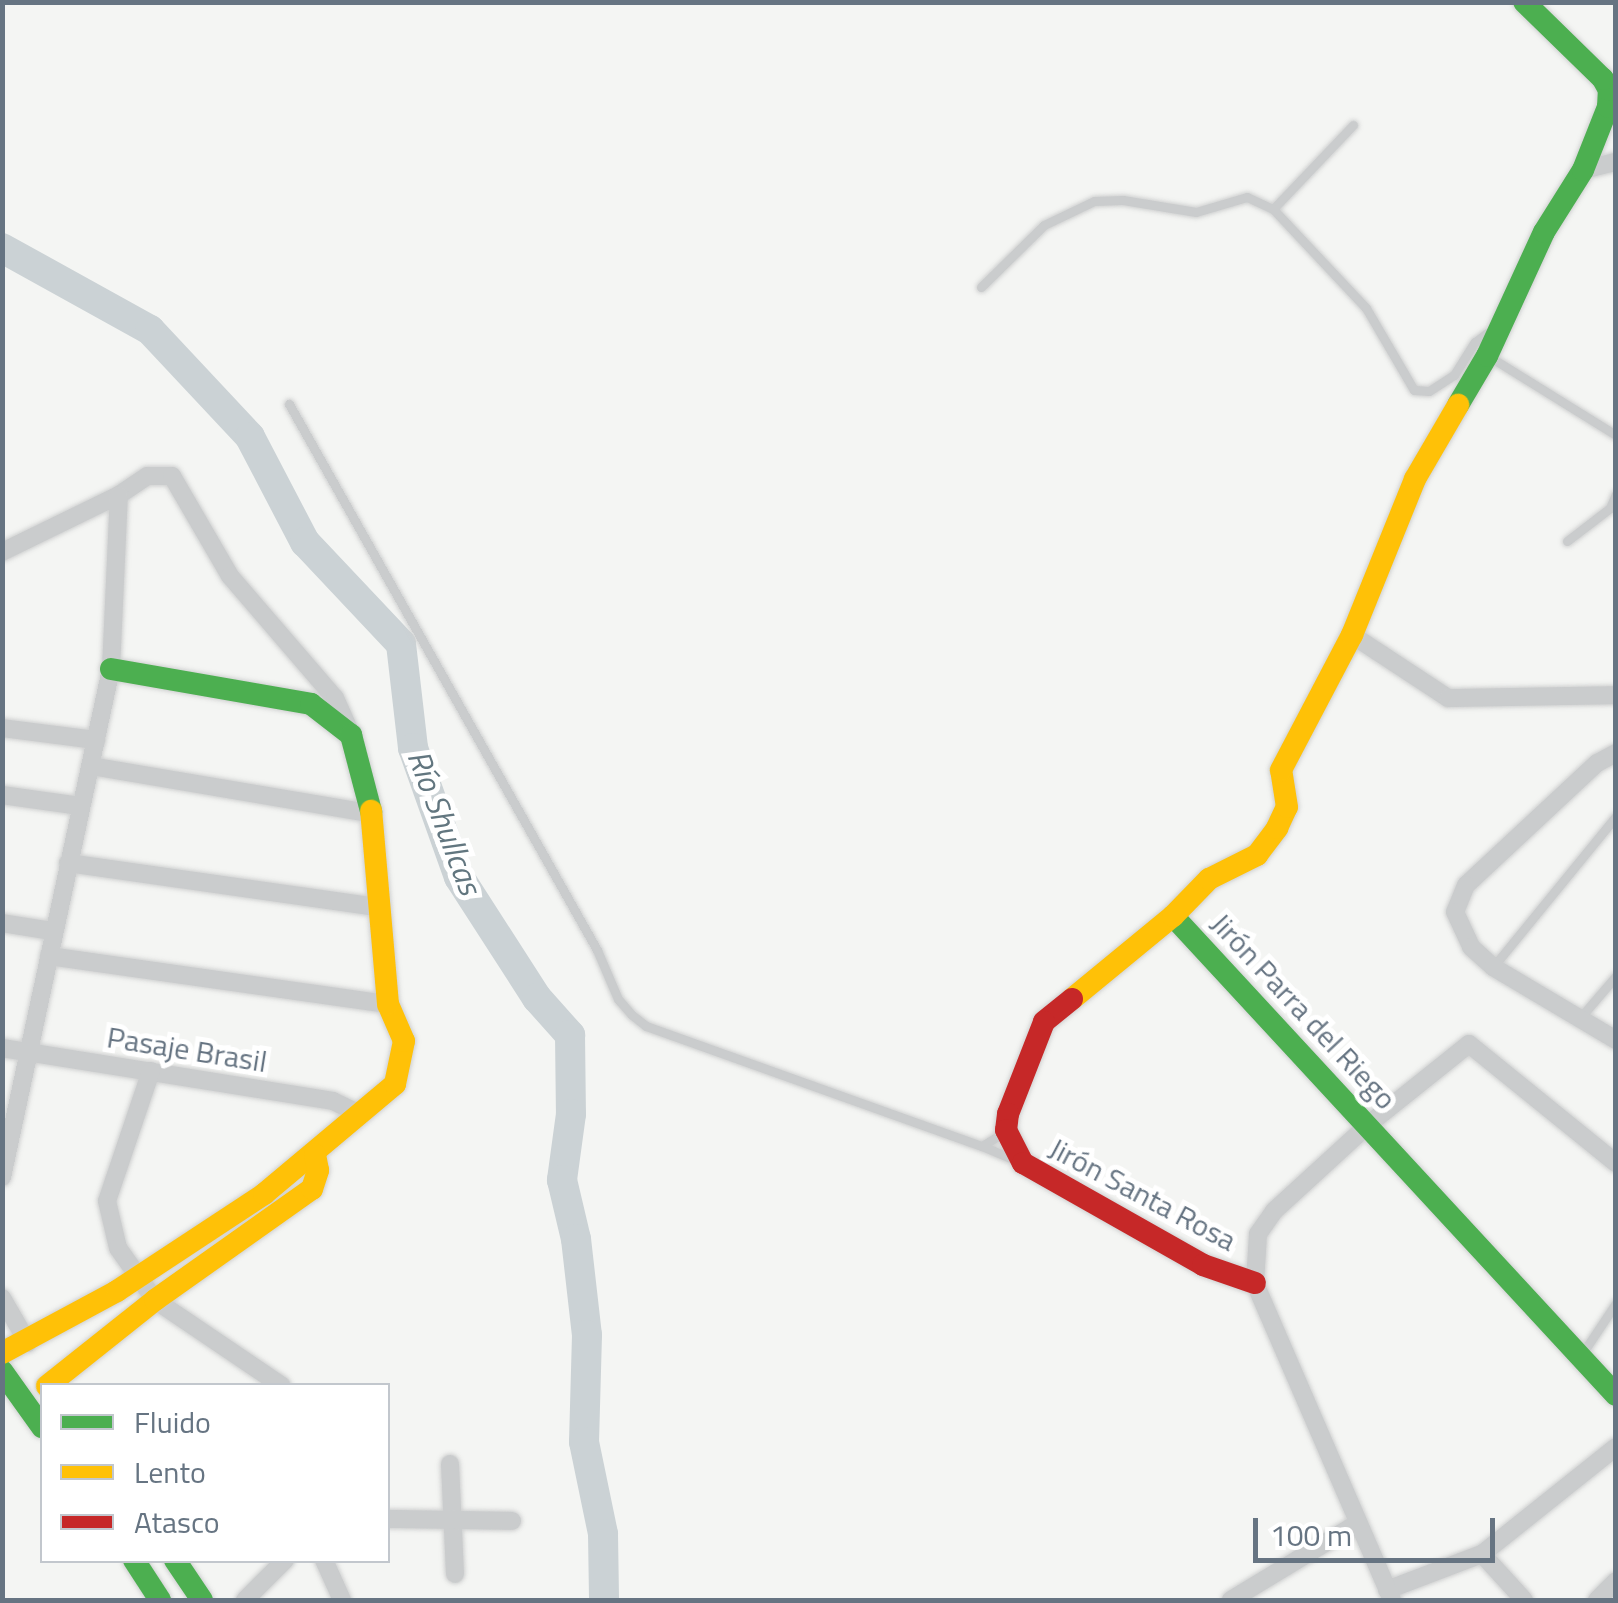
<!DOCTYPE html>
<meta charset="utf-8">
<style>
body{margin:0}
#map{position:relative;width:1618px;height:1603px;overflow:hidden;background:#f4f5f3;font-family:"Titillium Web",sans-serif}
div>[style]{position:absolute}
.river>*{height:30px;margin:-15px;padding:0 15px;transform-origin:15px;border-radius:15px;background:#cbd2d5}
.roads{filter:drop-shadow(0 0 2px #d0d1d1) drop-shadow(0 0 2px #d0d1d1)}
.lane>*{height:9px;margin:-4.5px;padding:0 4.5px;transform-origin:4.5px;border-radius:4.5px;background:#cacccd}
.street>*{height:18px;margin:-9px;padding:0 9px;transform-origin:9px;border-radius:9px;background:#cacccd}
.fast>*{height:22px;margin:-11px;padding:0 11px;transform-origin:11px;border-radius:11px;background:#4caf50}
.slow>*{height:22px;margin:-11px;padding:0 11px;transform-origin:11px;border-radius:11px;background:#ffc107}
.jam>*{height:22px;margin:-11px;padding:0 11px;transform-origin:11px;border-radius:11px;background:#c62828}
span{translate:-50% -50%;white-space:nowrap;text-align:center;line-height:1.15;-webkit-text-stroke:10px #fff;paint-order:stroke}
.street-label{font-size:30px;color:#667482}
.water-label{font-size:32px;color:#62767f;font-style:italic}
.frame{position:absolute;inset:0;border:5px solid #667482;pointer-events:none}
.legend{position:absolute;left:40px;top:1383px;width:350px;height:180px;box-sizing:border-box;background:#fff;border:2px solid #c2c7cd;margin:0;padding:12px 18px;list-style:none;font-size:30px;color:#667482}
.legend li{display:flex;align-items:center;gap:20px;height:50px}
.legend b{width:50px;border:2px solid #c2c7cd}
.scale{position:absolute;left:1253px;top:1518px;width:242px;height:45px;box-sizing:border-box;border:5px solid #667482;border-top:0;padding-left:12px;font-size:30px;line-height:35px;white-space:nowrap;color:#667482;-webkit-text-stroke:8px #fff;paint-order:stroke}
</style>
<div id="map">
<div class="river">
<i style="left:2px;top:248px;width:169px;rotate:29deg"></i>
<i style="left:150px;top:330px;width:146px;rotate:46.9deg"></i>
<i style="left:250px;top:437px;width:119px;rotate:62.4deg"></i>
<i style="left:305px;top:542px;width:140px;rotate:46.7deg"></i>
<i style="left:401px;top:644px;width:105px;rotate:83.4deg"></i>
<i style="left:413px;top:748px;width:137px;rotate:70.4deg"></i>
<i style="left:459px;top:877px;width:144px;rotate:57.2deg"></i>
<i style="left:537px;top:998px;width:50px;rotate:48.3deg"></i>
<i style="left:570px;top:1035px;width:79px;rotate:89.3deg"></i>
<i style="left:571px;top:1114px;width:67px;rotate:97.8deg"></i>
<i style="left:562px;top:1180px;width:61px;rotate:76.7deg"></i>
<i style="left:576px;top:1239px;width:97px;rotate:83.5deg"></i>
<i style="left:587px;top:1335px;width:107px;rotate:91.6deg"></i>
<i style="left:584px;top:1442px;width:94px;rotate:78.3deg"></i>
<i style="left:603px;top:1534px;width:66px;rotate:89.1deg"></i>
</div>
<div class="roads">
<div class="lane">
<i style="left:1273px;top:209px;width:116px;rotate:-46.4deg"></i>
<i style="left:981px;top:287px;width:88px;rotate:-44.5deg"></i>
<i style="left:1044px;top:225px;width:55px;rotate:-25.6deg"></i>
<i style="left:1094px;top:201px;width:29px;rotate:-2deg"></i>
<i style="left:1123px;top:200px;width:74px;rotate:9.3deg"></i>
<i style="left:1196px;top:212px;width:53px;rotate:-16.4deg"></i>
<i style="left:1247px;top:197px;width:29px;rotate:25deg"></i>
<i style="left:1273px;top:209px;width:136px;rotate:46.8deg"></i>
<i style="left:1366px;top:308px;width:95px;rotate:59.7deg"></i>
<i style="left:1414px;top:390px;width:15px;rotate:4deg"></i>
<i style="left:1429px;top:391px;width:30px;rotate:-33deg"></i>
<i style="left:1454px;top:375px;width:39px;rotate:-58deg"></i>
<i style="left:1475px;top:342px;width:15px;rotate:-37deg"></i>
<i style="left:1490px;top:357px;width:148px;rotate:31.8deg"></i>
<i style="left:289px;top:404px;width:627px;rotate:60.57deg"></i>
<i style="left:597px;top:950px;width:53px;rotate:66.8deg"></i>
<i style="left:618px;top:999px;width:21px;rotate:49deg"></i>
<i style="left:632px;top:1015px;width:18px;rotate:38deg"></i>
<i style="left:646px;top:1026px;width:357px;rotate:19.7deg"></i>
<i style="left:982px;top:1146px;width:26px;rotate:-32deg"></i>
<i style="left:1567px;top:541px;width:54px;rotate:-37.5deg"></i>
<i style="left:1610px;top:508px;width:15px;rotate:-67deg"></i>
<i style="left:1493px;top:967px;width:195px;rotate:-50.8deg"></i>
<i style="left:1579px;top:1019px;width:57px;rotate:-49.3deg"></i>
<i style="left:982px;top:1146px;width:33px;rotate:23deg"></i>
<i style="left:1584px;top:1351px;width:58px;rotate:-56.3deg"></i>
</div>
<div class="street">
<i style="left:1583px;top:170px;width:34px;rotate:-14deg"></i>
<i style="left:2px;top:552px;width:130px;rotate:-26deg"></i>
<i style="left:119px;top:495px;width:34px;rotate:-34deg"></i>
<i style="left:147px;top:476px;width:25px"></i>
<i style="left:172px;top:476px;width:116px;rotate:59.9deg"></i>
<i style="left:230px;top:576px;width:161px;rotate:49.3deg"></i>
<i style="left:335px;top:698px;width:35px;rotate:66deg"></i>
<i style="left:1352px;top:635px;width:115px;rotate:33.3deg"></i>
<i style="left:1448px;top:698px;width:168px;rotate:-1deg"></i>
<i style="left:2px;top:728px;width:95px;rotate:7.3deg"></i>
<i style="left:1616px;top:753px;width:21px;rotate:152deg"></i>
<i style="left:1597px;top:763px;width:179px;rotate:137deg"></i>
<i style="left:1466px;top:885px;width:29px;rotate:112deg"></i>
<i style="left:1455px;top:912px;width:38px;rotate:65deg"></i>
<i style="left:1471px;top:947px;width:30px;rotate:42deg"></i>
<i style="left:1493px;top:967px;width:143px;rotate:30.7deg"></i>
<i style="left:91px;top:766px;width:282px;rotate:9.6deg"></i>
<i style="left:2px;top:795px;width:79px;rotate:8deg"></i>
<i style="left:68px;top:863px;width:312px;rotate:8.1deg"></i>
<i style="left:2px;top:923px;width:51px;rotate:9.1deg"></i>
<i style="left:49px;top:956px;width:342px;rotate:8.1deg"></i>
<i style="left:2px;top:1048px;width:335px;rotate:9.1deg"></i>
<i style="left:333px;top:1101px;width:30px;rotate:26deg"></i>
<i style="left:151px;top:1071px;width:137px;rotate:108.7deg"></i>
<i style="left:107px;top:1201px;width:48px;rotate:76.8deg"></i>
<i style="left:118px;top:1248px;width:64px;rotate:54.6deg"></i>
<i style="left:155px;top:1300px;width:153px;rotate:34.1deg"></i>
<i style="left:2px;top:1177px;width:520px;rotate:-77.89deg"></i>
<i style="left:111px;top:669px;width:174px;rotate:-87.4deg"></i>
<i style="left:2px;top:1298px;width:52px;rotate:60deg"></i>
<i style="left:450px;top:1464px;width:110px;rotate:87.4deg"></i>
<i style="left:388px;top:1519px;width:124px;rotate:0.9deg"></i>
<i style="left:1482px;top:1554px;width:62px;rotate:47.6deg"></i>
<i style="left:324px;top:1560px;width:44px;rotate:65.8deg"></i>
<i style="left:1387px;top:1590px;width:102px;rotate:-20.8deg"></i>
<i style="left:1482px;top:1554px;width:171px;rotate:-38.6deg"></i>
<i style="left:245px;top:1600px;width:57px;rotate:-45deg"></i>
<i style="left:1231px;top:1600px;width:149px;rotate:-31.2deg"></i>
<i style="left:1392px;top:1600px;width:345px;rotate:-113.4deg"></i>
<i style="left:1255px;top:1283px;width:49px;rotate:-86.5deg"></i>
<i style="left:1258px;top:1234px;width:28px;rotate:-55deg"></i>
<i style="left:1274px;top:1211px;width:129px;rotate:-42.5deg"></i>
<i style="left:1369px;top:1124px;width:128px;rotate:-38.7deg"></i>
<i style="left:1469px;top:1044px;width:189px;rotate:39deg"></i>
<i style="left:1597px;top:1600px;width:27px;rotate:-45deg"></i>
</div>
<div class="fast">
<i style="left:1458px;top:405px;width:57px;rotate:-59.4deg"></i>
<i style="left:1487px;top:356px;width:136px;rotate:-65.3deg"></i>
<i style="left:1544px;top:232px;width:73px;rotate:-57.8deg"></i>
<i style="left:1583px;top:170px;width:68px;rotate:-68.4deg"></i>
<i style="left:1608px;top:107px;width:17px;rotate:-87deg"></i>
<i style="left:1609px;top:90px;width:13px;rotate:-119deg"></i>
<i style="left:1603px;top:79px;width:110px;rotate:-135.7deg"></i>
<i style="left:111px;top:669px;width:203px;rotate:9.9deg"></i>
<i style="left:311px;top:704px;width:51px;rotate:37.8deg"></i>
<i style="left:351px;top:735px;width:79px;rotate:75.3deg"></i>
<i style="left:1173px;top:916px;width:652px;rotate:47.24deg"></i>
<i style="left:2px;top:1371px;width:69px;rotate:54.5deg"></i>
<i style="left:134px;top:1560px;width:48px;rotate:57deg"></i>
<i style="left:175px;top:1560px;width:48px;rotate:56deg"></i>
</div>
<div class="slow">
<i style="left:1072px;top:999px;width:131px;rotate:-39.4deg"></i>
<i style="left:1173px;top:916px;width:52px;rotate:-45.8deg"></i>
<i style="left:1209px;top:879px;width:54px;rotate:-26.6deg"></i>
<i style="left:1257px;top:855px;width:34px;rotate:-53deg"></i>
<i style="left:1277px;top:828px;width:23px;rotate:-65deg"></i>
<i style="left:1287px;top:807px;width:37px;rotate:-99deg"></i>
<i style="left:1281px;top:770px;width:153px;rotate:-62.3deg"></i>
<i style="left:1352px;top:635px;width:168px;rotate:-68deg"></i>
<i style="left:1415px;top:479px;width:86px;rotate:-59.8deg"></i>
<i style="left:2px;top:1353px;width:131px;rotate:-28.3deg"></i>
<i style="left:117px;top:1291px;width:176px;rotate:-33.4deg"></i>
<i style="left:264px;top:1194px;width:171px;rotate:-40deg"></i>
<i style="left:395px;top:1084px;width:44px;rotate:-78.2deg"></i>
<i style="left:404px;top:1041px;width:40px;rotate:-113.4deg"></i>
<i style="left:388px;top:1004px;width:194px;rotate:-95deg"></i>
<i style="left:47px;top:1386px;width:138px;rotate:-38.5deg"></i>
<i style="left:155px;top:1300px;width:192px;rotate:-35.3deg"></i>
<i style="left:312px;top:1189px;width:20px;rotate:-72deg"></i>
<i style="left:318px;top:1170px;width:16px;rotate:-101deg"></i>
</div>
<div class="jam">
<i style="left:1072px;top:999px;width:36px;rotate:141deg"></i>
<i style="left:1044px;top:1022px;width:99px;rotate:111.4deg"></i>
<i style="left:1008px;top:1114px;width:16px;rotate:97deg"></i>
<i style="left:1006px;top:1130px;width:37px;rotate:63deg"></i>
<i style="left:1023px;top:1163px;width:207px;rotate:29.5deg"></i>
<i style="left:1203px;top:1265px;width:55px;rotate:19.1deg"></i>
</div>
</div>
<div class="street-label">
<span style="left:1304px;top:1011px;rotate:47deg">Jirón Parra del Riego</span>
<span style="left:187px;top:1049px;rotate:9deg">Pasaje Brasil</span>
<span style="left:1143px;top:1194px;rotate:28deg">Jirón Santa Rosa</span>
</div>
<div class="water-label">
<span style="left:445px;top:822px;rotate:69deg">Río Shullcas</span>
</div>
<div class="frame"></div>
<ul class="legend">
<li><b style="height:12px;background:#4caf50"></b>Fluido</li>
<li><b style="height:12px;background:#ffc107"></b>Lento</li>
<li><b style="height:12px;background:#c62828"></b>Atasco</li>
</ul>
<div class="scale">100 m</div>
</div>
